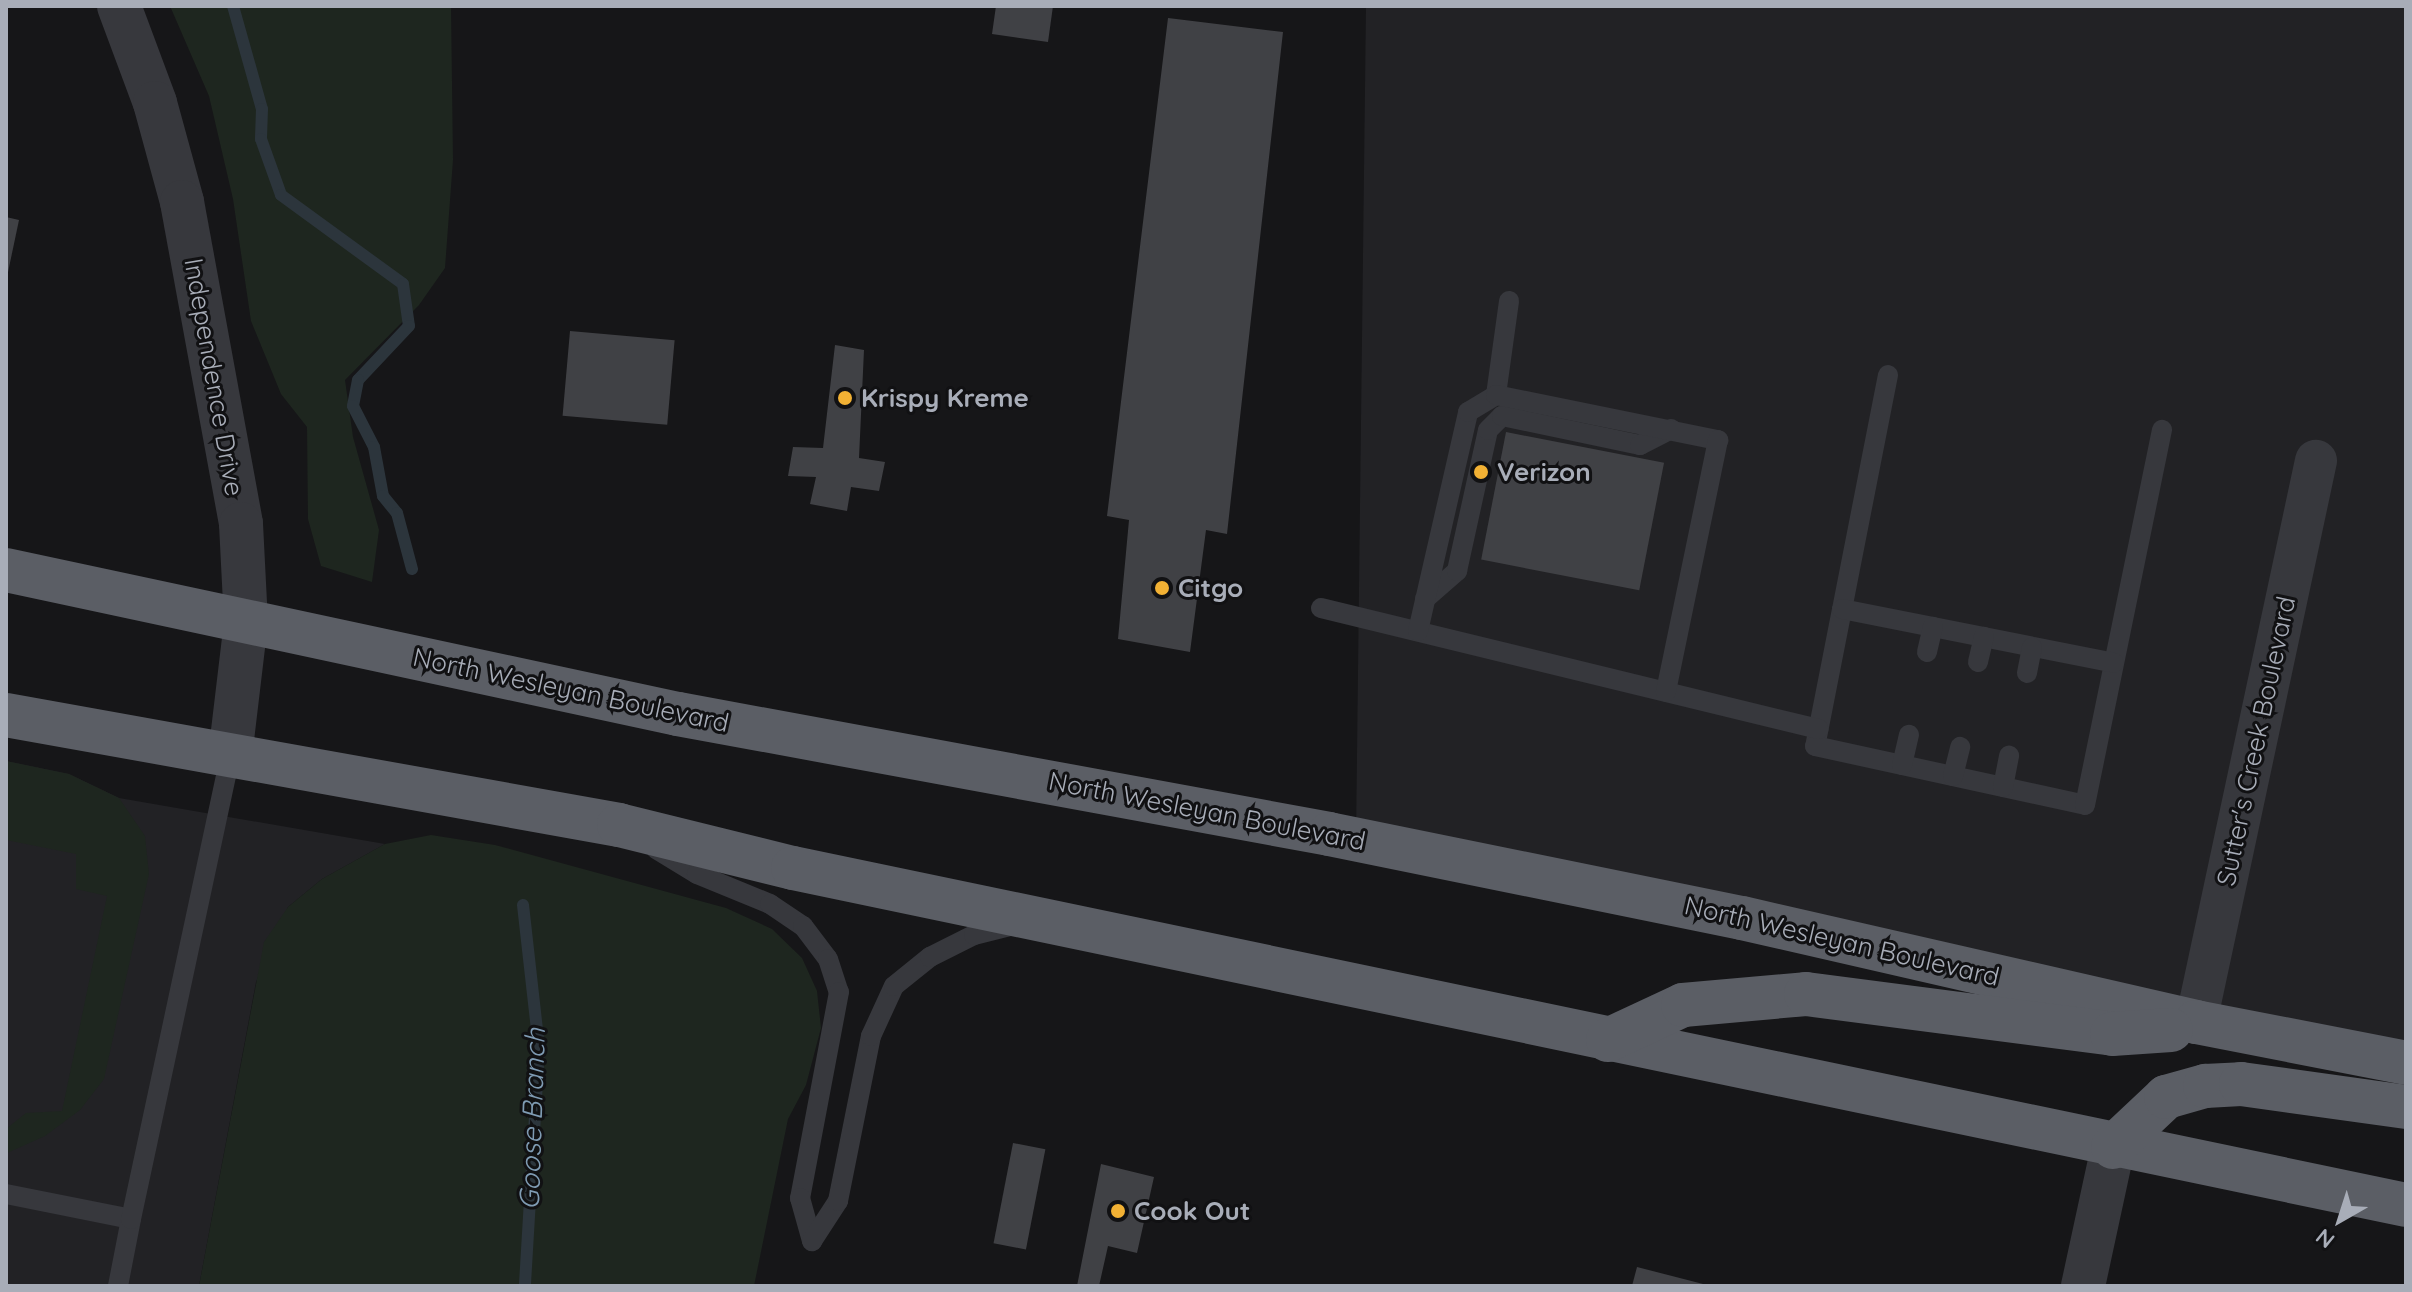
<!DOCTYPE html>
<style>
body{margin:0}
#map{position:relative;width:2412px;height:1292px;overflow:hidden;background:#161618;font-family:Quicksand,sans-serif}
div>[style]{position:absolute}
.built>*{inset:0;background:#222225}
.green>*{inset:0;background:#1e261f}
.stream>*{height:12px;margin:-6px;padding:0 6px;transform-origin:6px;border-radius:6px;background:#2c353c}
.building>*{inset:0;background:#404145;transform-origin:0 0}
.service>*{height:20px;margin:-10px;padding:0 10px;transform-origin:10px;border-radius:10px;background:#37383d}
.minor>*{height:42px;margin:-21px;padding:0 21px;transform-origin:21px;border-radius:21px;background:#37383d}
.tertiary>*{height:44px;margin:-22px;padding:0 22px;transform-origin:22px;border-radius:22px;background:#37383d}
.trunk>*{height:44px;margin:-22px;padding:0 22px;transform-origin:22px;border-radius:22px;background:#5b5e65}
.dots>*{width:22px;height:22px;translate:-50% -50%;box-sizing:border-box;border:4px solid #111113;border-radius:50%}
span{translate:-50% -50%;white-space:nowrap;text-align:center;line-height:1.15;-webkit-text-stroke:6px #111113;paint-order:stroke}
.street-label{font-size:26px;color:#a8adb8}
.poi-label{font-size:26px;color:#a8adb8;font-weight:700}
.left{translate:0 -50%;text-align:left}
.water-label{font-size:28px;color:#7f9bb3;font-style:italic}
.frame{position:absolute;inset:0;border:8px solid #a8adb8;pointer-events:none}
.north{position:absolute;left:2300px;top:1180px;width:80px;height:80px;-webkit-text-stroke:6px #111113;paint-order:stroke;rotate:219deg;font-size:22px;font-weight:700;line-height:32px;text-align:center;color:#a8adb8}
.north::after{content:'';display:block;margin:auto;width:28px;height:36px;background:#a8adb8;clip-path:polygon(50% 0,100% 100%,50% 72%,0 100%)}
</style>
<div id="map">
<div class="built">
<i style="clip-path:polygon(1366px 6px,2406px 6px,2406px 1058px,1356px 839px)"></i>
<i style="clip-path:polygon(6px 761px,69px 774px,119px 798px,385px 844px,322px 879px,288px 907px,256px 982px,199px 1286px,6px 1286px)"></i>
</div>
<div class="green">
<i style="clip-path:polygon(170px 6px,451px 6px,453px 160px,445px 268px,419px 305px,345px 380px,353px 437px,379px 530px,372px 582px,321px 566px,308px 519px,307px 427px,281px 394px,251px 321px,233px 199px,209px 96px)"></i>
<i style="clip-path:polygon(6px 761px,69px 774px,119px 798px,145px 836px,149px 874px,104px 1079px,80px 1110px,45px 1136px,7px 1153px,6px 1129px,26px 1113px,62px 1111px,107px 896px,76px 889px,76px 854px,6px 840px)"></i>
<i style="clip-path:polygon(431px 835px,495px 845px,726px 908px,772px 929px,802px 958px,817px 991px,821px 1028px,806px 1085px,788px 1119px,754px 1286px,199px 1286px,264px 942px,288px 907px,322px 879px,385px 844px)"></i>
</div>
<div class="stream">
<i style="left:233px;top:6px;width:107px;rotate:74.3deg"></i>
<i style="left:262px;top:109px;width:30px;rotate:92deg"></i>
<i style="left:261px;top:139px;width:59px;rotate:70.3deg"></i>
<i style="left:281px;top:195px;width:151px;rotate:36.1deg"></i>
<i style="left:403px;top:284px;width:42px;rotate:81.9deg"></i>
<i style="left:409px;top:326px;width:74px;rotate:133.4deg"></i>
<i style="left:358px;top:380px;width:26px;rotate:101deg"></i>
<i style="left:353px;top:406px;width:46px;rotate:62.9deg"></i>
<i style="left:374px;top:447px;width:50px;rotate:79.6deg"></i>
<i style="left:383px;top:496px;width:22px;rotate:51deg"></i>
<i style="left:397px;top:513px;width:58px;rotate:75deg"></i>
<i style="left:523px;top:905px;width:144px;rotate:83.6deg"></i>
<i style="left:539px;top:1048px;width:238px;rotate:93.4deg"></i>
</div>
<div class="building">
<i style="clip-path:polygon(996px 6px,1053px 6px,1048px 42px,992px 34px)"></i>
<i style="clip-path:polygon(1168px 18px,1283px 32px,1227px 534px,1206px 530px,1190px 652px,1118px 639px,1129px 520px,1107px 516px)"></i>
<i style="clip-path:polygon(6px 217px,19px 220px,7px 277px,6px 277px)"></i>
<i style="left:570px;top:331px;width:105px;height:85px;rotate:5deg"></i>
<i style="clip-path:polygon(835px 345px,864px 350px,859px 458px,885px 462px,879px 491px,851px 487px,847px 511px,810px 504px,816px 477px,788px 476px,793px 447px,823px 448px)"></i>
<i style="left:1506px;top:432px;width:161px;height:130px;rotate:11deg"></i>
<i style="left:1013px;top:1143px;width:33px;height:102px;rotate:11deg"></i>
<i style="clip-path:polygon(1101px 1164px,1154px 1177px,1137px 1253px,1108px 1246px,1099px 1286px,1077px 1286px)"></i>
<i style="clip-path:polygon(1637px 1267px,1707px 1285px,1707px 1286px,1632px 1286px)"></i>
</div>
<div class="service">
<i style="left:1888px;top:375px;width:378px;rotate:101.1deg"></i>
<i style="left:1815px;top:746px;width:276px;rotate:12.3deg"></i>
<i style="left:2085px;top:805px;width:383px;rotate:-78.4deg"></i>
<i style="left:1496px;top:395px;width:95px;rotate:-82.1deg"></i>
<i style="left:1425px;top:599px;width:43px;rotate:-41.2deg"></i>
<i style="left:1457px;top:571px;width:144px;rotate:-77.6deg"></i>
<i style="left:1488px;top:430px;width:20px;rotate:-45deg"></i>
<i style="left:1502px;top:416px;width:141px;rotate:11.9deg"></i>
<i style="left:1640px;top:445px;width:35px;rotate:-27deg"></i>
<i style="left:1321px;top:608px;width:512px;rotate:13.68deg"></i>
<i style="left:1842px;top:609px;width:277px;rotate:11.2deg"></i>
<i style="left:1418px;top:631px;width:225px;rotate:-77.1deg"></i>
<i style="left:1468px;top:412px;width:33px;rotate:-31deg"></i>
<i style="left:1496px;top:395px;width:227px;rotate:11.5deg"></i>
<i style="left:1718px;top:440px;width:257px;rotate:101.7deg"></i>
<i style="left:1927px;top:652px;width:26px;rotate:-77deg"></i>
<i style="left:1978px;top:662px;width:26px;rotate:-77deg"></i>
<i style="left:2027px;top:673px;width:26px;rotate:-79deg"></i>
<i style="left:1902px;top:765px;width:31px;rotate:-77deg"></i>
<i style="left:1953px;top:776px;width:30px;rotate:-76deg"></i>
<i style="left:2003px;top:787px;width:32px;rotate:-79deg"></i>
<i style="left:656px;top:849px;width:48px;rotate:31.4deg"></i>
<i style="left:697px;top:874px;width:79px;rotate:22.3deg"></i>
<i style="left:770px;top:904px;width:40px;rotate:34deg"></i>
<i style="left:803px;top:926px;width:41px;rotate:52.9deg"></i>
<i style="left:828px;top:959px;width:35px;rotate:72deg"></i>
<i style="left:839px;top:992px;width:210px;rotate:100.7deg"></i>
<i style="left:800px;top:1198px;width:45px;rotate:74.4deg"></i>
<i style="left:6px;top:1194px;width:127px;rotate:11.3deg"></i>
<i style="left:131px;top:1219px;width:68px;rotate:101deg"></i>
<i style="left:131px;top:1219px;width:472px;rotate:-77.9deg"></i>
<i style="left:812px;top:1241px;width:48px;rotate:-57deg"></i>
<i style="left:838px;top:1201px;width:168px;rotate:-78.7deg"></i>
<i style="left:871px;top:1036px;width:55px;rotate:-65.3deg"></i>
<i style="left:894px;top:986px;width:46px;rotate:-38.9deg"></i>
<i style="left:930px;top:957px;width:49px;rotate:-26.6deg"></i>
<i style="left:974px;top:935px;width:41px;rotate:-14deg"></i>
</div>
<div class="minor">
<i style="left:2196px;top:1022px;width:574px;rotate:-77.93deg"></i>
</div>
<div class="tertiary">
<i style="left:119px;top:6px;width:103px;rotate:69.6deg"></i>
<i style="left:155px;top:103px;width:103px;rotate:74.7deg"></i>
<i style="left:182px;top:202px;width:327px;rotate:79.6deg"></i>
<i style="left:241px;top:524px;width:98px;rotate:87.1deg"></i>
<i style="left:246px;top:622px;width:136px;rotate:96.8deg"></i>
<i style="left:2083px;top:1286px;width:142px;rotate:-77.8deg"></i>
</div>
<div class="trunk">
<i style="left:6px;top:570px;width:687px;rotate:12.09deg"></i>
<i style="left:678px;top:714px;width:662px;rotate:10.44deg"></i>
<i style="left:1329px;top:834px;width:421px;rotate:11.5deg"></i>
<i style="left:1742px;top:918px;width:466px;rotate:12.9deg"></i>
<i style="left:2196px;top:1022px;width:214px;rotate:11deg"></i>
<i style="left:6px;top:715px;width:623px;rotate:10.17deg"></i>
<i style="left:619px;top:825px;width:179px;rotate:13.9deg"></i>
<i style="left:793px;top:868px;width:1648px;rotate:11.8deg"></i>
<i style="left:1608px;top:1040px;width:83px;rotate:-25deg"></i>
<i style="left:1683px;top:1005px;width:123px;rotate:-5.1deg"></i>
<i style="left:1806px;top:994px;width:309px;rotate:7.4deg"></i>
<i style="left:2112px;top:1034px;width:59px;rotate:-3.9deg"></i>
<i style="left:2113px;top:1147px;width:73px;rotate:-43.3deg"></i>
<i style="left:2166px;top:1097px;width:41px;rotate:-15.8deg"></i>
<i style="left:2205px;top:1086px;width:36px;rotate:-3deg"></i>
<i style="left:2241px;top:1084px;width:167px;rotate:7.9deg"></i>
</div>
<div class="dots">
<i style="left:845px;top:398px;background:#f2b134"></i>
<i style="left:1481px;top:472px;background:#f2b134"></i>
<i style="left:1162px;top:588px;background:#f2b134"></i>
<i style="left:1118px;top:1211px;background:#f2b134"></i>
</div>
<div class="street-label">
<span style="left:214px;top:377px;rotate:80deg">Independence Drive</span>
<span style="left:571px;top:690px;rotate:12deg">North Wesleyan Boulevard</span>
<span style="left:2256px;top:741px;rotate:-78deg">Sutter's Creek Boulevard</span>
<span style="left:1207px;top:811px;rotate:11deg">North Wesleyan Boulevard</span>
<span style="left:1842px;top:941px;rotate:13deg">North Wesleyan Boulevard</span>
</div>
<div class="poi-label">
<span class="left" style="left:861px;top:398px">Krispy Kreme</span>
<span class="left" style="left:1497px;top:472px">Verizon</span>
<span class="left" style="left:1178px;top:588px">Citgo</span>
<span class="left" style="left:1134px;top:1211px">Cook Out</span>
</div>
<div class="water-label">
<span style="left:532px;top:1119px;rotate:-88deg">Goose Branch</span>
</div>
<div class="frame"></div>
<div class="north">N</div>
</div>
